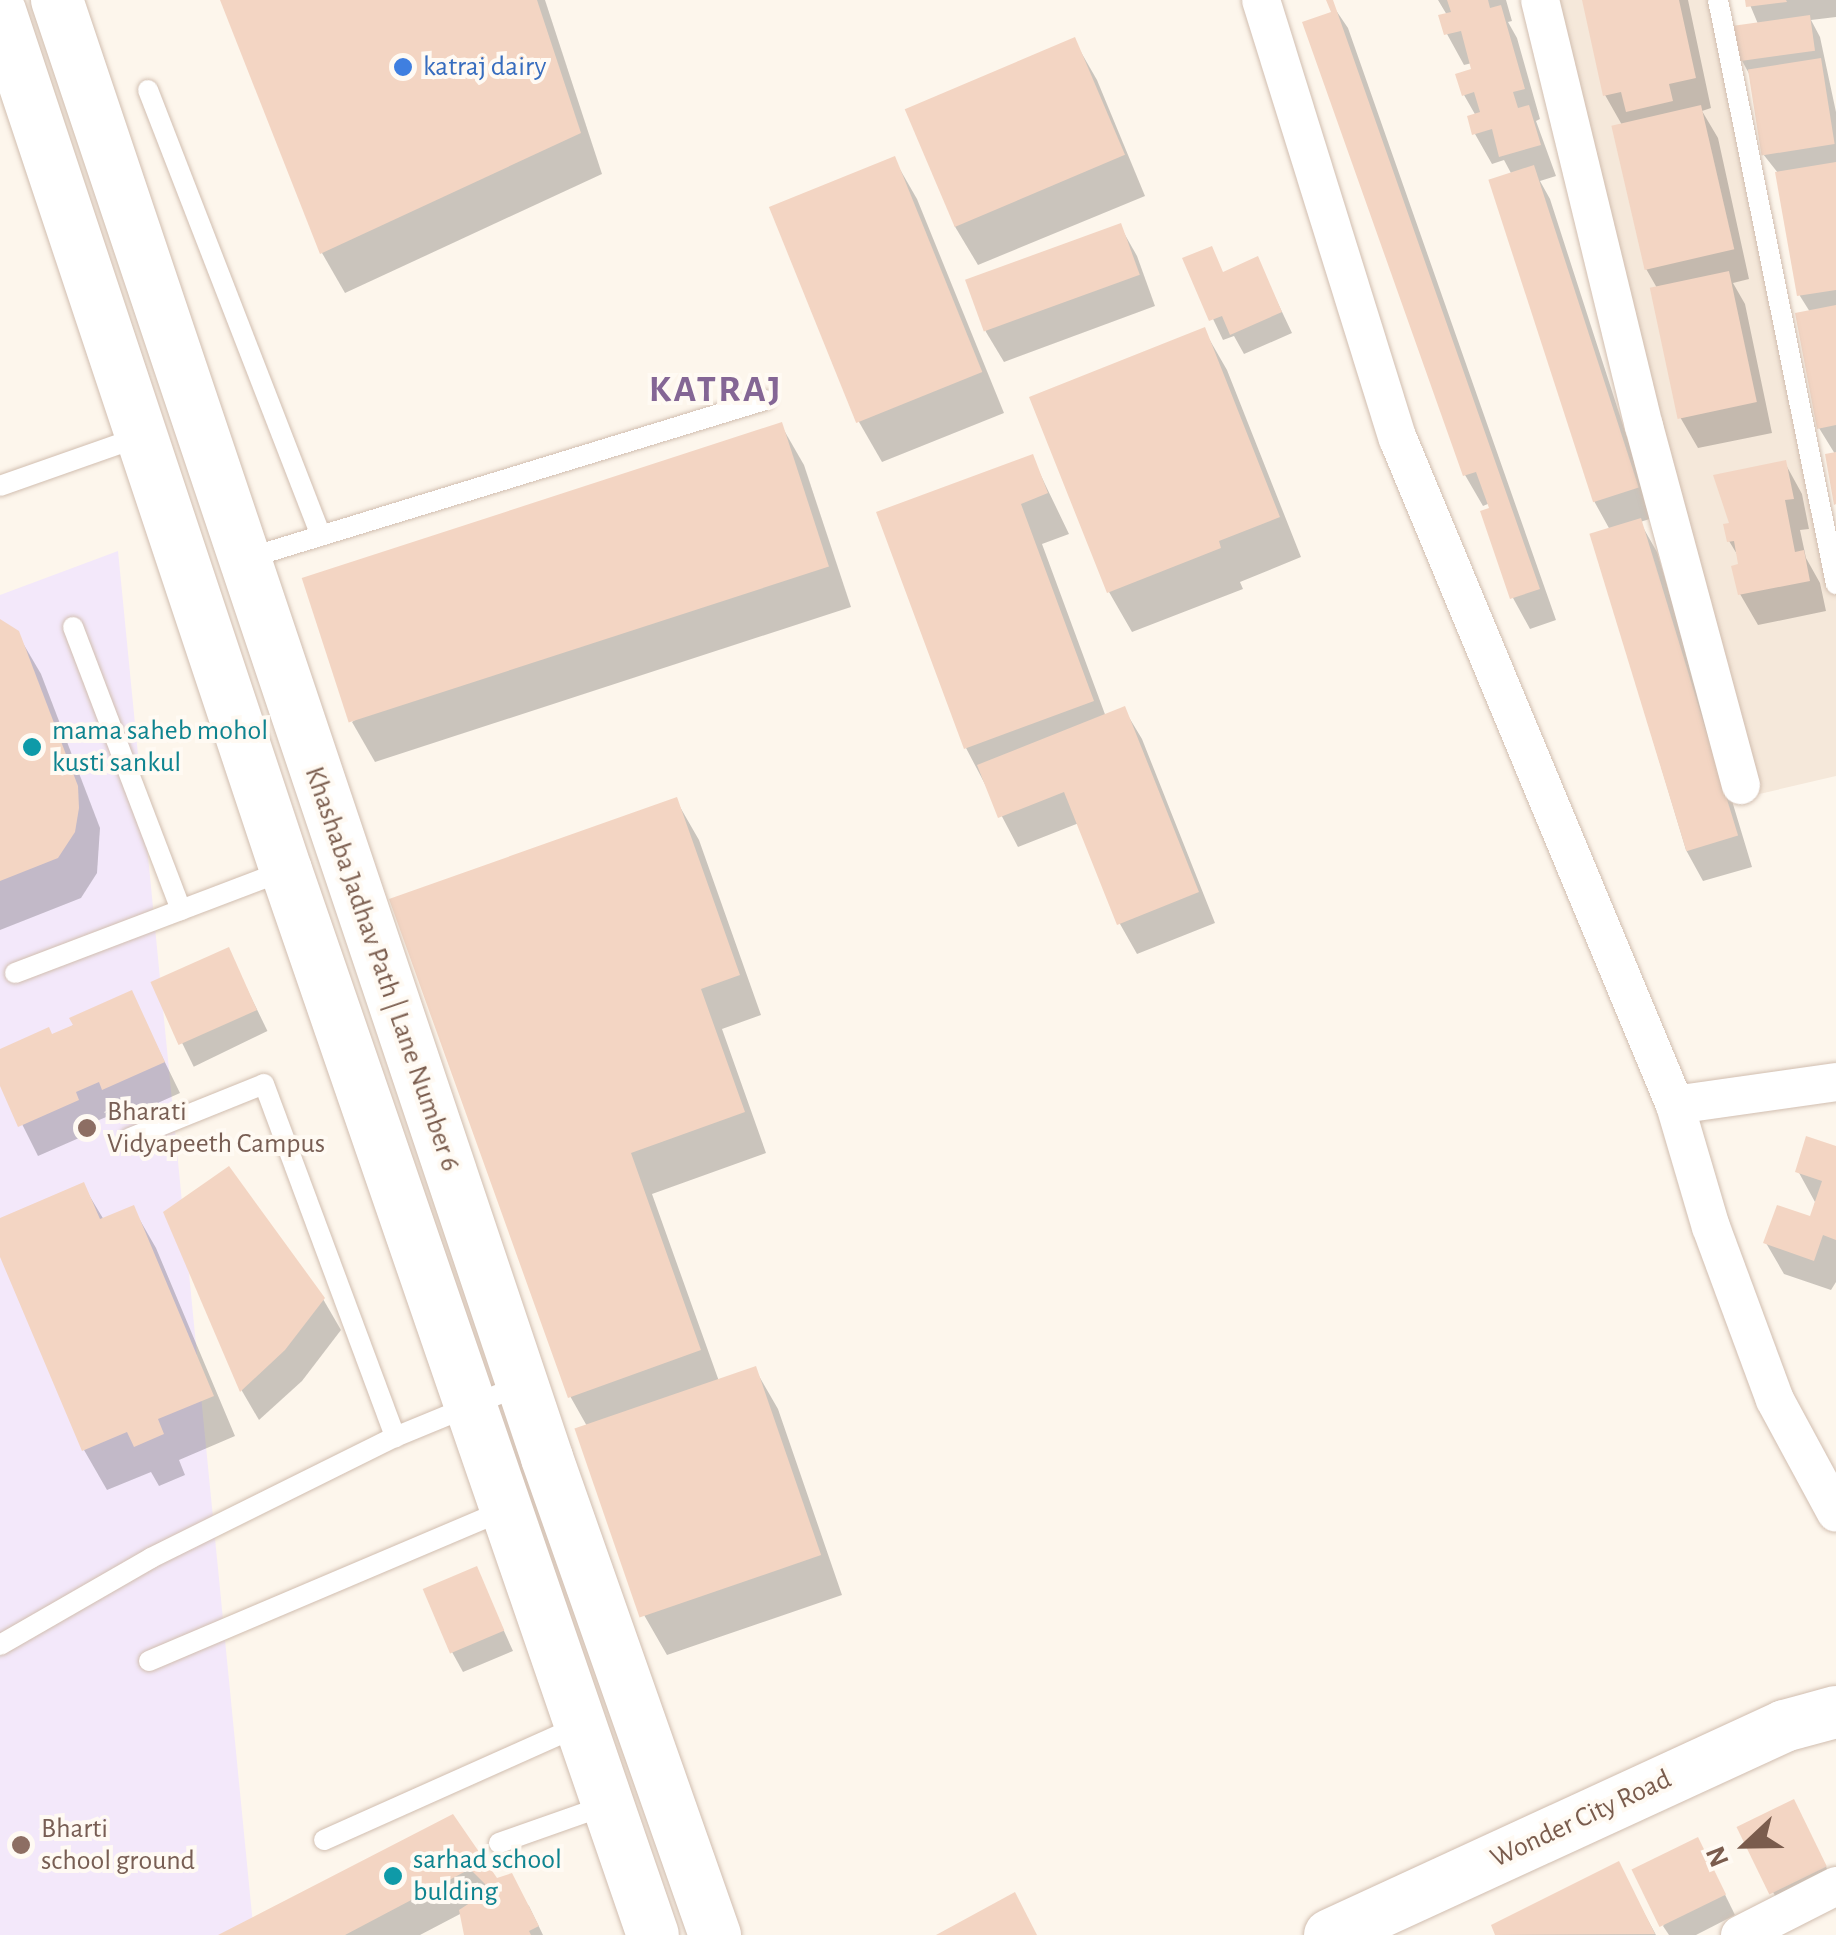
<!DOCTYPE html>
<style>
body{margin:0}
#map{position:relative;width:1836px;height:1935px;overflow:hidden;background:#fdf6ec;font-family:"Alegreya Sans",sans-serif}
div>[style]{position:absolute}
.residential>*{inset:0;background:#f5e8da}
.education>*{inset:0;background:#f3e8fa}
.shadow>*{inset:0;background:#0003;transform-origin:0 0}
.building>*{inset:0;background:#f3d5c3;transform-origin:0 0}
.roads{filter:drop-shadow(0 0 2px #d1beb0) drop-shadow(0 0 2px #d1beb0)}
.lane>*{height:20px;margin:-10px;padding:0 10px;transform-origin:10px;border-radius:10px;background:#fff}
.street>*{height:38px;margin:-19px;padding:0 19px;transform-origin:19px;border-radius:19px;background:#fff}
.secondary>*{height:52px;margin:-26px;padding:0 26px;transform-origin:26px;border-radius:26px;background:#fff}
.dots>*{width:28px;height:28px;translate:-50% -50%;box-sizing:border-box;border:5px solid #fffaf3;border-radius:50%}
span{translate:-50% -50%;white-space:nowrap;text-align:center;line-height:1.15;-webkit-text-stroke:8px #fffaf3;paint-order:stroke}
.shop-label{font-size:28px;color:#366cbe}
.left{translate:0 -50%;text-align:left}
.culture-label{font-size:28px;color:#0d838f}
.street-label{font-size:28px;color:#7a5c4d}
.education-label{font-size:28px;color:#785e54}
.district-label{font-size:38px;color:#846695;font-weight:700;letter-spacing:2.5px}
.north{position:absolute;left:1696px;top:1795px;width:100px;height:100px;-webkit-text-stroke:8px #fffaf3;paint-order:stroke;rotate:248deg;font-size:28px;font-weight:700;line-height:40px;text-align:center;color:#7a5c4d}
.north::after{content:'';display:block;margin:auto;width:35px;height:45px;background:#7a5c4d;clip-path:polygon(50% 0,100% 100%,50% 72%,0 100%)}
</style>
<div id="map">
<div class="residential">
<i style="clip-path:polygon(1545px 0,1718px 0,1836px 586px,1836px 776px,1755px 795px)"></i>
</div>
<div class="education">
<i style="clip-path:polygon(118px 551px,254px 1935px,0 1935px,0 595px)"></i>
</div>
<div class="shadow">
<i style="clip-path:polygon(223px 0,545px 0,602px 174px,345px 293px,322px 253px)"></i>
<i style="clip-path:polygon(1329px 0,1348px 28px,1556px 620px,1530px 629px,1513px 598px,1483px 512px,1492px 509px,1490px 503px,1483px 506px,1465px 475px)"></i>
<i style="clip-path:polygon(1438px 0,1506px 0,1512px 21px,1508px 22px,1517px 38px,1540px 119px,1536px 121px,1556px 176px,1540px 181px,1550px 199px,1653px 518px,1640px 522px,1657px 552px,1752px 867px,1703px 881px,1686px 850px,1592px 536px,1610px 530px,1594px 501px,1512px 175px,1504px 160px,1492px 164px,1475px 134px,1476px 116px,1464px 95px,1474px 71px,1472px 63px,1464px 65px,1447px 34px,1447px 15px)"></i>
<i style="clip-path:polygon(1584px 0,1688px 0,1711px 108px,1702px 111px,1718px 138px,1749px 279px,1733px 283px,1745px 304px,1772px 433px,1698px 448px,1680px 417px,1657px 288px,1645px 267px,1622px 125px,1605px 95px)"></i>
<i style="clip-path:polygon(1748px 0,1836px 0,1836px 17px,1811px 20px,1820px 37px,1836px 112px,1836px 501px,1835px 454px,1819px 428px,1810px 312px,1800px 296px,1778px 173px,1763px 154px,1752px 79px,1741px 59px,1758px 24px)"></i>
<i style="clip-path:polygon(1074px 40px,1097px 80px,1145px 196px,978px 265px,954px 225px)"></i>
<i style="clip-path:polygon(894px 159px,917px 199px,1004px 413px,882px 462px,859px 422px,772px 208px)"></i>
<i style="clip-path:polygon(1120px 226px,1137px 256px,1155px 306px,1004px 362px,986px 332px,968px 283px)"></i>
<i style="clip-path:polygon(1257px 259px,1292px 333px,1244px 354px,1234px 336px,1223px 340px,1185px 260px,1224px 274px)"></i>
<i style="clip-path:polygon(1204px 330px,1227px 370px,1301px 557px,1240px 582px,1243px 589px,1132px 632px,1109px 592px,1032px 398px)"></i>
<i style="clip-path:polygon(781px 425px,804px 465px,851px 607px,375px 762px,352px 722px)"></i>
<i style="clip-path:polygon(1032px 457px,1069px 534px,1042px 544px,1106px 717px,1124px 709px,1142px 739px,1215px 923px,1137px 954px,1120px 924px,1079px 823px,1018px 847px,966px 748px,879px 514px)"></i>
<i style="clip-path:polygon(1785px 463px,1802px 494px,1809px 529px,1800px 530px,1806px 558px,1820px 583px,1826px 611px,1758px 625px,1740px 594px,1740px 559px,1729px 541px)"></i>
<i style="clip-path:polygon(0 622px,17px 633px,41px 674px,100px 828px,97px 873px,81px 898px,0 930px)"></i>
<i style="clip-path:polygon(676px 800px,699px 840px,761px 1015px,722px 1029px,766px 1153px,652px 1194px,720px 1384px,755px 1369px,778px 1409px,842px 1595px,667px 1655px,644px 1615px,592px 1435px,570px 1396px)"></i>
<i style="left:228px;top:950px;width:90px;height:82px;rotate:64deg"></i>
<i style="clip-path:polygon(131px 993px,180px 1093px,122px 1119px,118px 1112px,92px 1123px,95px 1131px,38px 1156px,0 1080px,0 1052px,52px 1037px)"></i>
<i style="clip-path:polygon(1836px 1149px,1836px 1282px,1831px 1290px,1784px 1274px,1766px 1243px,1812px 1220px,1815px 1202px,1798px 1171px)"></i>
<i style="clip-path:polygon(83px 1185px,104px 1220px,133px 1208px,156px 1248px,235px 1436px,179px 1460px,185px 1475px,159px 1486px,151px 1472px,107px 1490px,84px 1450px,0 1251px,0 1220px)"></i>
<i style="clip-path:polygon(166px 1212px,323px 1299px,341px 1330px,302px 1381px,259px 1420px,242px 1391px)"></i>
<i style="clip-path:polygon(476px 1569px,513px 1651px,463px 1672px,452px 1652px)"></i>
<i style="clip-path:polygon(452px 1817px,496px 1881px,529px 1906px,543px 1935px,467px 1935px,462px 1913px,420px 1935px,221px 1935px)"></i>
<i style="clip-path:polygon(1804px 1822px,1836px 1887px,1784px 1912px,1773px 1892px)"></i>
<i style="clip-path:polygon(1708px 1860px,1735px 1915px,1696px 1935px,1669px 1935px,1663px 1926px)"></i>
<i style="clip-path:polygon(1618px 1865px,1656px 1935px,1498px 1935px,1494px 1926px)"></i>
</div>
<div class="building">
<i style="clip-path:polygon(220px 0,537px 0,581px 133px,320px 254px)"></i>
<i style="clip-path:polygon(1326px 0,1333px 0,1540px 589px,1510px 599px,1480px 511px,1489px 508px,1476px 472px,1463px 476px,1302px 22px,1331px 12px)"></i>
<i style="clip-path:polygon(1447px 0,1488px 0,1490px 8px,1501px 5px,1525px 89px,1513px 92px,1518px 108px,1529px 105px,1541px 145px,1499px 157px,1492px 129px,1472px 135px,1467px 116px,1480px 112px,1474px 92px,1462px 96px,1455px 74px,1471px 69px,1461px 31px,1444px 35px,1438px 15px,1451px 12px)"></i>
<i style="clip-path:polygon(1582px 0,1679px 0,1696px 78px,1669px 84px,1673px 101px,1626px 112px,1621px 92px,1603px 96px)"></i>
<i style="clip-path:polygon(1745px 0,1786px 0,1787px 2px,1746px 7px)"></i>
<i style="left:1810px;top:15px;width:36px;height:77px;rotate:82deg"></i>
<i style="left:1075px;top:37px;width:128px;height:185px;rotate:67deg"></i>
<i style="left:1821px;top:58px;width:87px;height:74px;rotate:81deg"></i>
<i style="left:1701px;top:105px;width:148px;height:92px;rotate:77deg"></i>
<i style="left:895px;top:156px;width:233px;height:136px;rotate:68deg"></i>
<i style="clip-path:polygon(1836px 162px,1836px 290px,1797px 296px,1775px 172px)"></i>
<i style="left:1534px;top:165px;width:339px;height:48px;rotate:72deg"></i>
<i style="left:1121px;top:223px;width:55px;height:166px;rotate:70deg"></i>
<i style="clip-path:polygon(1212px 246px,1223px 272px,1258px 256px,1282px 312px,1230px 335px,1222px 316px,1209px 321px,1182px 258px)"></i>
<i style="left:1729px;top:271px;width:134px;height:81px;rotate:78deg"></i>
<i style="clip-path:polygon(1836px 305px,1836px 425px,1817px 429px,1795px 313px)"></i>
<i style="clip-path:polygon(1205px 327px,1280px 517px,1219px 541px,1221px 548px,1107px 593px,1029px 397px)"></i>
<i style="left:782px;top:422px;width:152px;height:505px;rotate:72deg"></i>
<i style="clip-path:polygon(1836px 452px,1836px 504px,1834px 505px,1825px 454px)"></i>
<i style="clip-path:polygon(1033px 454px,1048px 493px,1021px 504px,1094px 701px,964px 749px,876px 512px)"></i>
<i style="clip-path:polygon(1786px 460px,1794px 499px,1785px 500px,1795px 552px,1804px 550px,1810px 581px,1738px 595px,1731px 566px,1738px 564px,1734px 541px,1727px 542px,1723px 524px,1729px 523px,1713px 475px)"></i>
<i style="left:1641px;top:518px;width:332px;height:54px;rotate:73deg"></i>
<i style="clip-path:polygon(0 619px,19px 631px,78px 786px,79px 808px,75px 832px,58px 858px,0 881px)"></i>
<i style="clip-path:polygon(1125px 706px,1199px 892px,1117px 925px,1064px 792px,998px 818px,977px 765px)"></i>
<i style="clip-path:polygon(677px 797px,740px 975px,701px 989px,745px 1112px,631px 1153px,701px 1350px,568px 1398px,389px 899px)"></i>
<i style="left:229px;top:947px;width:69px;height:86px;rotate:66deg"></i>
<i style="clip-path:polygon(132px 990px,165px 1062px,102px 1090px,99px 1082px,76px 1092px,79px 1100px,18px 1127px,0 1086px,0 1049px,49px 1027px,52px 1034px,73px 1025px,69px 1018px)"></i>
<i style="clip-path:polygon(1806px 1136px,1836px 1146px,1836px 1240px,1823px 1235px,1814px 1261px,1763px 1243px,1777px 1205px,1810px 1216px,1822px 1181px,1795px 1172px)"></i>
<i style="clip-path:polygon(229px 1166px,325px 1298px,285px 1350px,240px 1392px,163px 1212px)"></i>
<i style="clip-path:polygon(84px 1182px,100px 1219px,134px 1205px,214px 1396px,158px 1419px,164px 1434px,134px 1447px,127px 1432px,82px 1451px,0 1257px,0 1218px)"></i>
<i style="left:756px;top:1366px;width:200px;height:192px;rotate:71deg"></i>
<i style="left:477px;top:1566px;width:70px;height:59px;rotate:67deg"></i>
<i style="left:1794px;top:1799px;width:75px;height:64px;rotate:64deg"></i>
<i style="clip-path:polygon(453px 1814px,497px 1878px,512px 1873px,539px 1926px,529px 1931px,531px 1935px,464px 1935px,459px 1910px,485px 1893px,486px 1885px,470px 1869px,345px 1935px,218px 1935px)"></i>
<i style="left:1698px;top:1837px;width:64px;height:74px;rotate:64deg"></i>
<i style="clip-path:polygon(1619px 1861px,1655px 1934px,1495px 1935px,1491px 1925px)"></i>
<i style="clip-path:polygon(1015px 1892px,1037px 1935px,936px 1935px)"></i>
</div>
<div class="roads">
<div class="lane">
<i style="left:1718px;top:0;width:596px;rotate:78.58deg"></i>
<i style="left:148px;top:90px;width:478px;rotate:68.8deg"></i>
<i style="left:0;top:486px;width:147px;rotate:-19.4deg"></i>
<i style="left:245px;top:559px;width:544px;rotate:-17deg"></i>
<i style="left:73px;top:627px;width:303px;rotate:69.1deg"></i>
<i style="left:15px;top:973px;width:288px;rotate:-20.8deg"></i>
<i style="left:130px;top:1138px;width:144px;rotate:-21.9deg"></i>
<i style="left:264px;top:1084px;width:377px;rotate:69.6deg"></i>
<i style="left:0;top:1645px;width:174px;rotate:-29.9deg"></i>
<i style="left:151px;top:1558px;width:272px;rotate:-26.4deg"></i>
<i style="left:395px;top:1437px;width:136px;rotate:-22.4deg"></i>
<i style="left:149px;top:1661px;width:387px;rotate:-23deg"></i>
<i style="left:324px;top:1840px;width:279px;rotate:-24.1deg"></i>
<i style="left:499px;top:1843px;width:114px;rotate:-19.4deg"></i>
</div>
<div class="street">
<i style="left:1261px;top:0;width:460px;rotate:72.7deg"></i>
<i style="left:1398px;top:439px;width:721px;rotate:67.42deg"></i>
<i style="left:1675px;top:1105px;width:127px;rotate:73.6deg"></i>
<i style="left:1711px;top:1227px;width:184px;rotate:69.7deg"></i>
<i style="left:1775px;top:1400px;width:128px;rotate:61.6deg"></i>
<i style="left:1540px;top:0;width:439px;rotate:76.3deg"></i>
<i style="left:1644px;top:426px;width:372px;rotate:74.9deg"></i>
<i style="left:1675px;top:1105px;width:163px;rotate:-8.1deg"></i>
<i style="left:1740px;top:1935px;width:108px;rotate:-27deg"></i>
</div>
<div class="secondary">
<i style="left:57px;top:0;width:1538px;rotate:71.42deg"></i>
<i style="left:547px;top:1458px;width:506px;rotate:70.6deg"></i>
<i style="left:0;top:11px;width:905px;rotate:71.59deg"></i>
<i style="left:286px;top:870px;width:1126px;rotate:70.99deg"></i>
<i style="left:1330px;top:1935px;width:500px;rotate:-24.7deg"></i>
<i style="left:1784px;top:1726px;width:54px;rotate:-15.1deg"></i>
</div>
</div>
<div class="dots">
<i style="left:403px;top:67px;background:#3f7fe0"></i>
<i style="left:32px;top:747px;background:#0f9aa8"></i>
<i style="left:87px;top:1128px;background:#8d6e63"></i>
<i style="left:21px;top:1845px;background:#8d6e63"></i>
<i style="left:393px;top:1876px;background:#0f9aa8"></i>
</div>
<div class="shop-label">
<span class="left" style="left:423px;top:67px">katraj dairy</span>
</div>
<div class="culture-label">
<span class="left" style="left:52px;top:747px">mama saheb mohol<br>kusti sankul</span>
<span class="left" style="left:413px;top:1876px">sarhad school<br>bulding</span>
</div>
<div class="street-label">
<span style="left:382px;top:969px;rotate:71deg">Khashaba Jadhav Path | Lane Number 6</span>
<span style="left:1581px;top:1819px;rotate:-25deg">Wonder City Road</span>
</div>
<div class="education-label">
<span class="left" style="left:107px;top:1128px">Bharati<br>Vidyapeeth Campus</span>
<span class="left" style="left:41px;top:1845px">Bharti<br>school ground</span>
</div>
<div class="district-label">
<span style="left:716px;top:391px">KATRAJ</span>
</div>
<div class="north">N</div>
</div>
